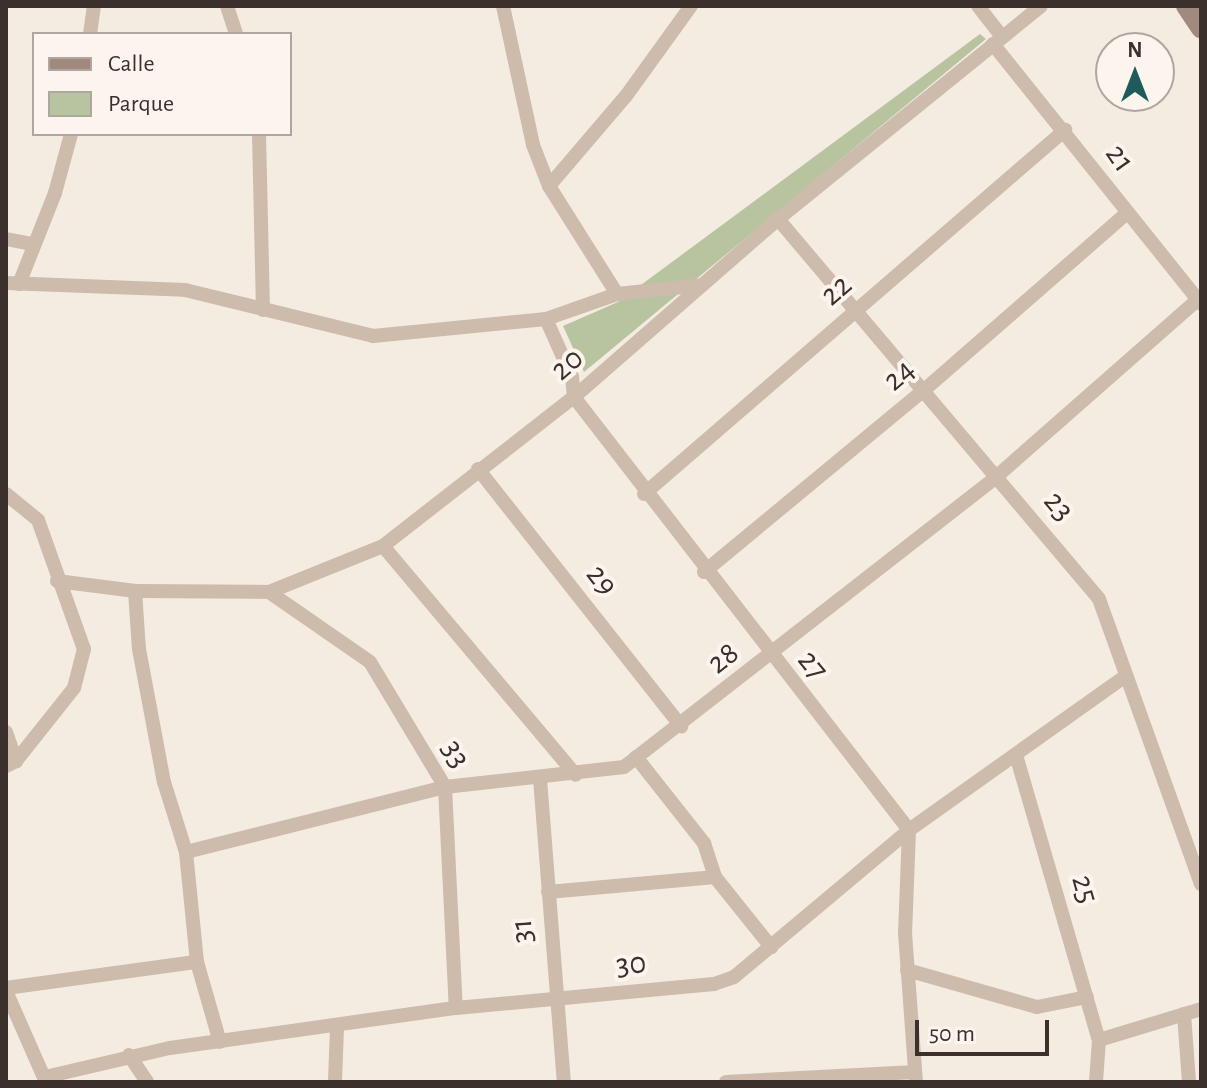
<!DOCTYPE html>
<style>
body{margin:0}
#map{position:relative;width:1207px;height:1088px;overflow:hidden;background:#f4ebe1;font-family:"Alegreya Sans",sans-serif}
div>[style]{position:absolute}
.green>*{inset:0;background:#b8c4a0}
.street>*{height:14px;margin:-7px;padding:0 7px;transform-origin:7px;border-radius:7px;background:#cdbbac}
.secondary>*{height:20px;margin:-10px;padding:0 10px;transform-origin:10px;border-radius:10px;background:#a18a7d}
span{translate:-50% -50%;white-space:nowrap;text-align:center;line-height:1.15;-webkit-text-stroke:8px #fbf5ee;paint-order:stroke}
.street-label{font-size:32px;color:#3b302b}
.frame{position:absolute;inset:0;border:8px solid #3b302b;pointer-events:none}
.legend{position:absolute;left:32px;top:32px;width:260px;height:104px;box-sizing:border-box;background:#fbf5ee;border:2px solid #aea6a0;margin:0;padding:10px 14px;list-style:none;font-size:24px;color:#3b302b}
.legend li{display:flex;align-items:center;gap:16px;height:40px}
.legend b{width:40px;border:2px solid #aea6a0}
.north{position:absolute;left:1095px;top:32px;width:80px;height:80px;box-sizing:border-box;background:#fbf5ee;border:2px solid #aea6a0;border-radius:50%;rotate:0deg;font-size:22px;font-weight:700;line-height:32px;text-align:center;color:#3b302b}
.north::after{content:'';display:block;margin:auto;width:28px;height:36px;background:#1f5a5e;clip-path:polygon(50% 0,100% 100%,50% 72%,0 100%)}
.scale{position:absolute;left:915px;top:1020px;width:134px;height:36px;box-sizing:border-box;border:4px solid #3b302b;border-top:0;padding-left:10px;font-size:24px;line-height:28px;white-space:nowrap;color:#3b302b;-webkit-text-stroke:6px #fbf5ee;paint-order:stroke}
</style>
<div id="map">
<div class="green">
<i style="clip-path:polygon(980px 34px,986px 39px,584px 372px,563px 326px,618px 302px)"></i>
</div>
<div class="street">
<i style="left:227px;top:6px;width:29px;rotate:72deg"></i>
<i style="left:503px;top:6px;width:142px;rotate:77.8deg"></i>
<i style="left:533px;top:145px;width:44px;rotate:68.7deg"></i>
<i style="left:549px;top:186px;width:128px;rotate:57.8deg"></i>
<i style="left:978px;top:6px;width:39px;rotate:52deg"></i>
<i style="left:90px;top:34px;width:28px;rotate:-82deg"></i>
<i style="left:993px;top:44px;width:333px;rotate:51.3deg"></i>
<i style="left:259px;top:134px;width:176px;rotate:88.7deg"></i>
<i style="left:549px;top:186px;width:118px;rotate:-49.5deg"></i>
<i style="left:626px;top:96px;width:111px;rotate:-54.2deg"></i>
<i style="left:778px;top:219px;width:497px;rotate:49.8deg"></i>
<i style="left:1099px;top:599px;width:303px;rotate:70.3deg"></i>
<i style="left:6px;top:239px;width:26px;rotate:11deg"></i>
<i style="left:6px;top:283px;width:179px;rotate:2.2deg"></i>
<i style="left:185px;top:290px;width:194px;rotate:13.7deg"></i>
<i style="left:373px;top:336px;width:174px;rotate:-5.6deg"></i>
<i style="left:546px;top:319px;width:75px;rotate:-19.4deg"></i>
<i style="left:617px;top:294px;width:85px;rotate:-6deg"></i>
<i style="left:19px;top:284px;width:98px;rotate:-68.4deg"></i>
<i style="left:55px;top:193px;width:61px;rotate:-74.8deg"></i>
<i style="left:546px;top:319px;width:64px;rotate:65.9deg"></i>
<i style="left:572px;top:377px;width:20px;rotate:84deg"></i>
<i style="left:574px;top:397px;width:547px;rotate:52.27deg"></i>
<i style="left:909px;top:830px;width:103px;rotate:92.2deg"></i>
<i style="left:905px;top:933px;width:149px;rotate:85.8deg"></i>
<i style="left:478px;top:469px;width:328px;rotate:51.7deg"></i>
<i style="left:6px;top:494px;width:41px;rotate:39.1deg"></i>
<i style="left:38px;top:520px;width:137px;rotate:70.4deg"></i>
<i style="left:84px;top:649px;width:40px;rotate:104.4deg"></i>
<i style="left:74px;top:688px;width:93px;rotate:128.5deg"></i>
<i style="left:16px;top:761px;width:11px;rotate:153deg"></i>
<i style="left:644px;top:494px;width:557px;rotate:-40.85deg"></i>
<i style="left:383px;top:546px;width:299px;rotate:49.9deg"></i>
<i style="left:704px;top:572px;width:284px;rotate:-39.6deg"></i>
<i style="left:923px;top:391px;width:268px;rotate:-41.1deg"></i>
<i style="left:57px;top:581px;width:79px;rotate:7.3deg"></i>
<i style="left:135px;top:591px;width:134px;rotate:0.4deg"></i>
<i style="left:269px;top:592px;width:123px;rotate:-22deg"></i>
<i style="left:383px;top:546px;width:242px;rotate:-38deg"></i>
<i style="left:574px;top:397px;width:271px;rotate:-41.1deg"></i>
<i style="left:778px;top:219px;width:338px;rotate:-39deg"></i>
<i style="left:135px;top:591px;width:58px;rotate:86.1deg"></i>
<i style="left:139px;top:649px;width:135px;rotate:79.4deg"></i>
<i style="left:164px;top:782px;width:73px;rotate:72.6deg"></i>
<i style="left:186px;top:852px;width:111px;rotate:84.3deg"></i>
<i style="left:197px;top:962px;width:83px;rotate:74deg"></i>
<i style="left:269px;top:592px;width:123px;rotate:34.7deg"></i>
<i style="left:370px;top:662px;width:146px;rotate:59deg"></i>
<i style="left:445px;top:787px;width:221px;rotate:87.2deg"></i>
<i style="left:6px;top:732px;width:31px;rotate:71deg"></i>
<i style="left:1016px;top:755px;width:297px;rotate:73.8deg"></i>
<i style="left:1099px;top:1040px;width:42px;rotate:94.1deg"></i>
<i style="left:636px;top:757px;width:110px;rotate:51.7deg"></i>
<i style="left:704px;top:843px;width:36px;rotate:72deg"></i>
<i style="left:715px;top:877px;width:90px;rotate:51.3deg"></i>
<i style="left:540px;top:779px;width:304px;rotate:85.5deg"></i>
<i style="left:186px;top:852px;width:267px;rotate:-14.1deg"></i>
<i style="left:445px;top:787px;width:180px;rotate:-6.4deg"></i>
<i style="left:624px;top:767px;width:472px;rotate:-37.9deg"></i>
<i style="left:996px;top:477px;width:265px;rotate:-41.3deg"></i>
<i style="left:548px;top:892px;width:168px;rotate:-5.1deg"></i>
<i style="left:907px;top:970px;width:135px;rotate:15.9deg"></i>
<i style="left:1037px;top:1007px;width:51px;rotate:-11.3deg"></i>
<i style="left:6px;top:988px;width:193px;rotate:-7.8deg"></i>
<i style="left:6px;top:991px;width:99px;rotate:66.3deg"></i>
<i style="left:1184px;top:1014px;width:68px;rotate:85.8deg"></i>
<i style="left:1099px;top:1040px;width:107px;rotate:-16.9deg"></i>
<i style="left:129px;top:1055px;width:32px;rotate:56deg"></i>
<i style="left:45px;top:1077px;width:128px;rotate:-13.1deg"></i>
<i style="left:170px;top:1048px;width:289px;rotate:-8deg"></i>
<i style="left:456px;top:1008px;width:259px;rotate:-5.3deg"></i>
<i style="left:714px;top:984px;width:21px;rotate:-19deg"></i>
<i style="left:734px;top:977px;width:229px;rotate:-40deg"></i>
<i style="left:909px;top:830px;width:266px;rotate:-35.4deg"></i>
<i style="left:335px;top:1082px;width:54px;rotate:-87.9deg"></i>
<i style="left:726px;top:1082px;width:189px;rotate:-3deg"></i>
</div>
<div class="secondary">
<i style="left:1186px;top:6px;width:27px;rotate:56deg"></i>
</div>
<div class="street-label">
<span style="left:1120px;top:158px;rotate:55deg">21</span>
<span style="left:836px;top:290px;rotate:-41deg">22</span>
<span style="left:567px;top:364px;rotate:-40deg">20</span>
<span style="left:899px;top:375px;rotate:-40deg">24</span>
<span style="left:1059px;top:506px;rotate:50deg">23</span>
<span style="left:602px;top:580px;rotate:52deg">29</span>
<span style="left:723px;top:658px;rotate:-38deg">28</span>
<span style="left:813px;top:665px;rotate:51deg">27</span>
<span style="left:456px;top:754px;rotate:62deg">33</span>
<span style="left:1085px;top:889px;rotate:74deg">25</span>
<span style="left:522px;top:931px;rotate:-94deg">31</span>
<span style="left:631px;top:964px;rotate:-6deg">30</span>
</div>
<div class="frame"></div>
<ul class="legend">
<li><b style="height:10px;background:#a18a7d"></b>Calle</li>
<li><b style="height:22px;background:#b8c4a0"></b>Parque</li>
</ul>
<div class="north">N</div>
<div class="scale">50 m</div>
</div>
